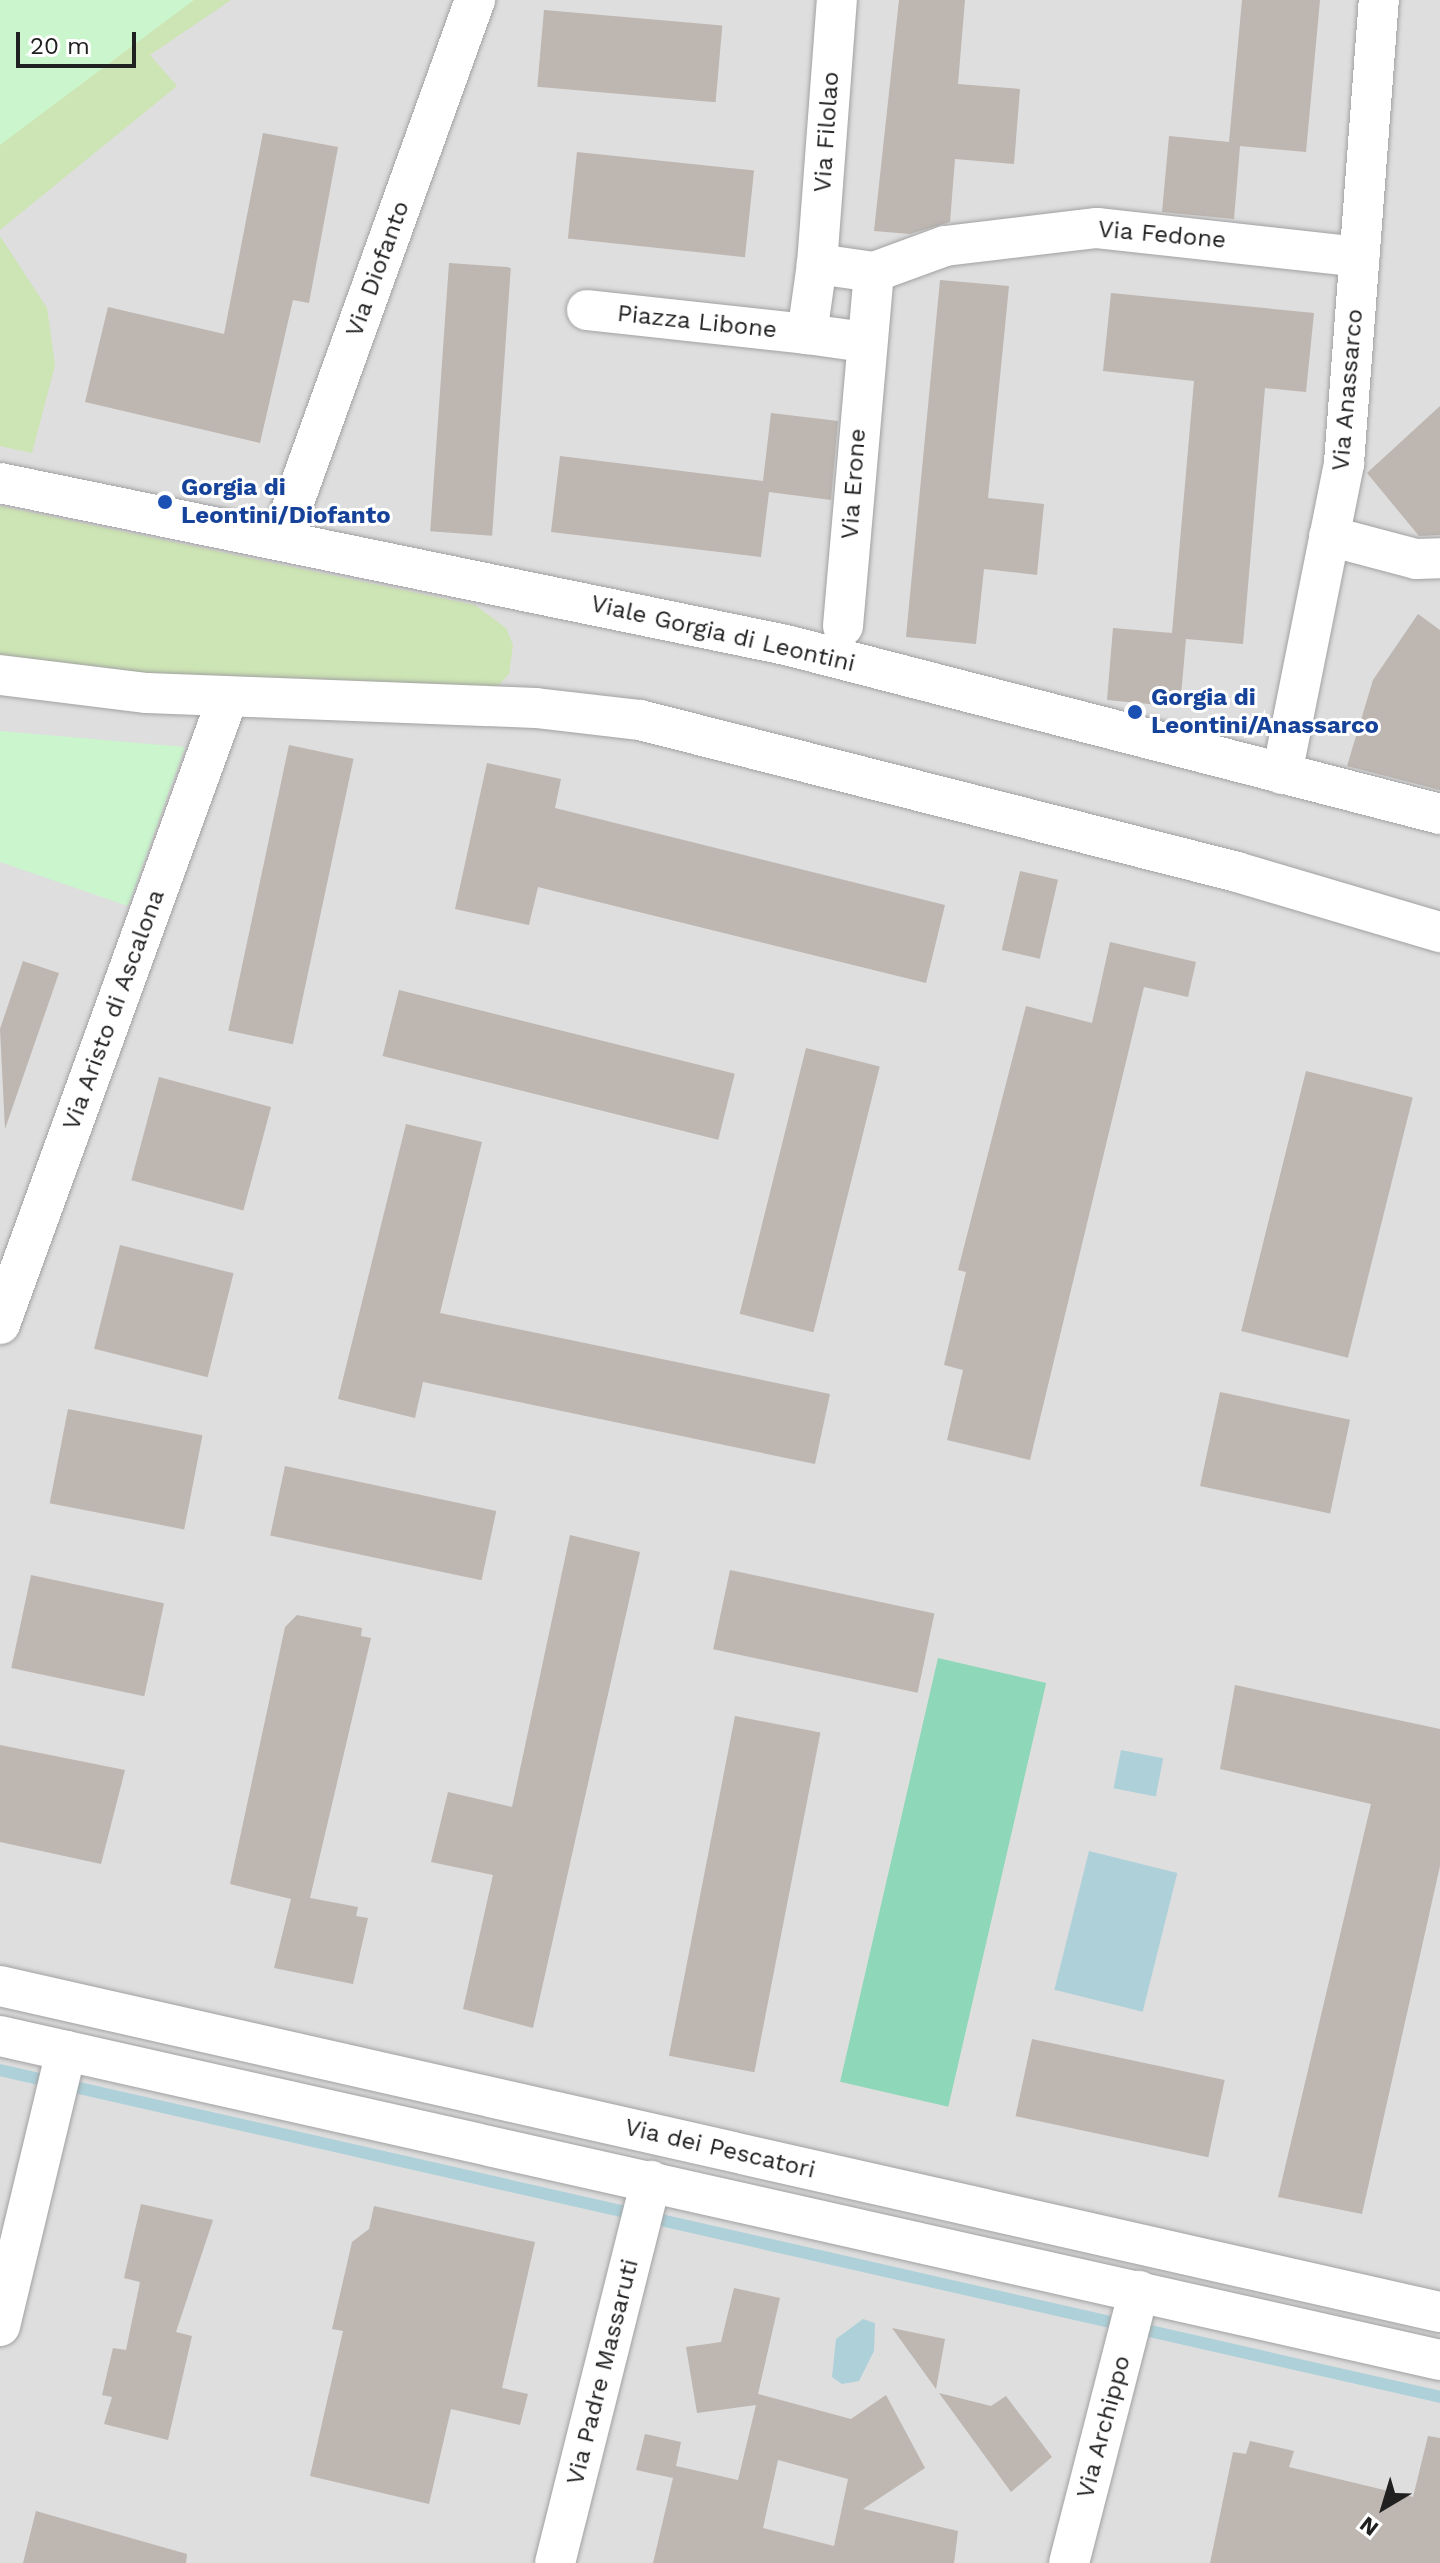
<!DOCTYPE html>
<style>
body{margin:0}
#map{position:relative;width:1440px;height:2563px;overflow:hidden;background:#f0ede8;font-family:"Work Sans",sans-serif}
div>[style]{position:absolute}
.residential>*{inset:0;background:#dedede;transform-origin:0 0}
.grass>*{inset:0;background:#cde4b4}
.park>*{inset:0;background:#caf5cd}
.pitch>*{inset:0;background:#8ed7b9;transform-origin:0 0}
.water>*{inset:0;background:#add0d9;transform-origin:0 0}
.stream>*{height:12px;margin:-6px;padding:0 6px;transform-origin:6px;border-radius:6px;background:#add0d9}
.building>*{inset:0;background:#bdb6b1;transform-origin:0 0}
.roads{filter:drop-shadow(0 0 2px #a1a1a1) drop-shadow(0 0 2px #a1a1a1)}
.minor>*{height:40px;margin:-20px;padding:0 20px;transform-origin:20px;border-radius:20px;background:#fff}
.dots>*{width:22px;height:22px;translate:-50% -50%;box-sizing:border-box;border:4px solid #fff;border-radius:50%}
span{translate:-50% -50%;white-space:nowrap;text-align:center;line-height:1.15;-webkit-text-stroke:6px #fff;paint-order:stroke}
.street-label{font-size:24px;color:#202020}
.transit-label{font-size:24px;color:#164399;font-weight:700}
.left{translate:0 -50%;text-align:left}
.north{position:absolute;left:1344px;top:2467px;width:80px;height:80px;-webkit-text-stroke:6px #fff;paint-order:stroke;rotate:218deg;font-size:22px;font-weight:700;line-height:32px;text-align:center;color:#202020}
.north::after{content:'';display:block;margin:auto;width:28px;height:36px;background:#202020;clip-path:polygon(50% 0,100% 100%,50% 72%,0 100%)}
.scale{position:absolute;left:16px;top:32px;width:120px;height:36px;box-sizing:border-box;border:4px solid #202020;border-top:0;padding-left:10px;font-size:24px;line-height:28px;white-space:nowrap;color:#202020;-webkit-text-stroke:6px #fff;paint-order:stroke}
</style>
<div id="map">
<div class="residential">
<i style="left:0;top:0;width:1440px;height:2563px"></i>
</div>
<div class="grass">
<i style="clip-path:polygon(0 0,231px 0,150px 55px,177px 86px,0 230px)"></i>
<i style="clip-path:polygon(0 236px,47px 308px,55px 365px,32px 453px,0 446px)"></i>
<i style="clip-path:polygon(0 506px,475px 605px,506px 628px,513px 645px,509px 674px,499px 685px,467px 694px,197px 682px,0 661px)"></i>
</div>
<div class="park">
<i style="clip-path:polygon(0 0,194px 0,0 145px)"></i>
<i style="clip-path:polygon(0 731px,185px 747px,128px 906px,0 862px)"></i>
</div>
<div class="pitch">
<i style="left:938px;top:1658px;width:111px;height:435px;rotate:13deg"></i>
</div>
<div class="water">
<i style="left:1121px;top:1750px;width:43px;height:39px;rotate:11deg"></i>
<i style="left:1089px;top:1851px;width:91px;height:143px;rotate:14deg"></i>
<i style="clip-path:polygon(863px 2319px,875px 2323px,874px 2351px,859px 2381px,842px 2384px,832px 2377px,836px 2339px)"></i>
</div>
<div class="stream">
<i style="left:0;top:2070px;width:1477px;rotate:12.79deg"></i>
</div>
<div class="building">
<i style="clip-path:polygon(899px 0,965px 0,958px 84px,1020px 89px,1014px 164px,955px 159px,950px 222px,910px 234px,874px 231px)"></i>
<i style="clip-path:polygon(1242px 0,1320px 0,1306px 152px,1240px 146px,1234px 219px,1162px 212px,1169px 136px,1229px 142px)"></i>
<i style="left:544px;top:10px;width:179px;height:77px;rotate:5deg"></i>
<i style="clip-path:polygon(263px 133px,338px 147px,309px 303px,293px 300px,260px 443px,85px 402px,108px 307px,224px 334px)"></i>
<i style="left:577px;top:152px;width:178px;height:87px;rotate:6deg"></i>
<i style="left:449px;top:263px;width:62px;height:269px;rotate:4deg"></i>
<i style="clip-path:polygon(940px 280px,1009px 286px,988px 498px,1044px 504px,1037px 575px,984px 569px,976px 644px,906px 637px)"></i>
<i style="clip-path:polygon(1111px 293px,1314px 313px,1306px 392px,1265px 388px,1243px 644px,1186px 639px,1180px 707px,1107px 700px,1113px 628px,1172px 633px,1194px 381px,1103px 371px)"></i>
<i style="clip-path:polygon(1440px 406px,1440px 535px,1419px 536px,1367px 473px)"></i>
<i style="clip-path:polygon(771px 413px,838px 421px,831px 500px,769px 492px,761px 557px,551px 532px,560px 456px,763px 481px)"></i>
<i style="clip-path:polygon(1418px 614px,1440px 630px,1440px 790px,1347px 766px,1373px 680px)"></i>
<i style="left:289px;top:745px;width:66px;height:292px;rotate:12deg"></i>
<i style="clip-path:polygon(487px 763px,561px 779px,555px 808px,945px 905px,926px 983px,538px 887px,529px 925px,455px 909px)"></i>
<i style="left:1020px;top:871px;width:39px;height:81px;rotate:13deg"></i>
<i style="clip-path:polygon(1110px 942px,1196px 962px,1188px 997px,1144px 987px,1030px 1460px,947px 1440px,963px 1370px,944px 1365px,966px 1272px,958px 1270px,1026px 1006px,1092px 1023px)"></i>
<i style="clip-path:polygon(23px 961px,59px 973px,5px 1129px,0 1029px)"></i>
<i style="left:399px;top:990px;width:346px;height:68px;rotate:14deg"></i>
<i style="left:806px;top:1048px;width:76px;height:274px;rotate:14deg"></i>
<i style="left:1306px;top:1071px;width:110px;height:268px;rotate:14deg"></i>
<i style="left:159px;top:1077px;width:116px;height:107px;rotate:15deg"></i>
<i style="clip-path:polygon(406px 1124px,482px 1142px,440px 1313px,830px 1394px,815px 1464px,423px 1382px,415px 1418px,338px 1399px)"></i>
<i style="left:120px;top:1245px;width:117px;height:107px;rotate:14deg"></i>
<i style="left:1220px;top:1392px;width:133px;height:96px;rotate:12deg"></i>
<i style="left:68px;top:1409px;width:137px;height:96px;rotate:11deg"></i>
<i style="left:285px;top:1466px;width:216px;height:71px;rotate:12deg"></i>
<i style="clip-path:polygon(570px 1535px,640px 1552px,533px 2028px,463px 2009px,493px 1875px,431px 1862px,448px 1792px,512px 1807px)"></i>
<i style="left:730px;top:1570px;width:209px;height:81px;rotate:12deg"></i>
<i style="left:31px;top:1575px;width:136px;height:95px;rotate:12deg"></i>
<i style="clip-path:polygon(297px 1615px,362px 1628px,361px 1636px,371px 1638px,310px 1898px,358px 1907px,356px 1916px,368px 1918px,353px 1984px,274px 1968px,291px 1899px,230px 1884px,285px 1627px)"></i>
<i style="clip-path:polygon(1235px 1685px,1440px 1729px,1440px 1866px,1362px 2214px,1278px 2197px,1371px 1804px,1220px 1769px)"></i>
<i style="left:735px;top:1716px;width:87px;height:346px;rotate:11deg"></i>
<i style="clip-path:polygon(0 1745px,125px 1770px,101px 1864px,0 1842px)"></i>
<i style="left:1032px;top:2039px;width:197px;height:79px;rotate:12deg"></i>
<i style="clip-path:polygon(141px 2204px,213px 2220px,176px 2332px,192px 2336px,168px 2440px,104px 2424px,112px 2397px,102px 2395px,113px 2348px,126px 2350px,140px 2282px,124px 2278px)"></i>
<i style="clip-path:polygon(374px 2206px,535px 2242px,502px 2388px,528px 2394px,520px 2425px,451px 2409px,429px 2504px,310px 2476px,343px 2331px,332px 2329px,352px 2242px,369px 2229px)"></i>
<i style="clip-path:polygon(evenodd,734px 2288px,780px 2298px,758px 2394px,851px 2419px,886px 2395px,925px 2468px,863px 2509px,958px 2531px,954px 2563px,653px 2563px,673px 2478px,636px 2470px,645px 2434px,681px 2442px,676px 2466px,738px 2480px,756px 2405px,697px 2413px,686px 2347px,721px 2342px,734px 2288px,778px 2460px,848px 2479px,834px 2546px,763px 2528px,778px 2460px)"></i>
<i style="clip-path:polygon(892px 2328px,945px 2339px,936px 2389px)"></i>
<i style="clip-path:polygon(939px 2393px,991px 2406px,1006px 2396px,1052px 2457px,1011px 2492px)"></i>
<i style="clip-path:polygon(1428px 2436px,1440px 2438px,1440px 2563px,1210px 2563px,1233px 2452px,1246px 2454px,1250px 2441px,1294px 2451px,1289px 2467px,1413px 2497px)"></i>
<i style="clip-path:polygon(36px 2511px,187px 2554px,186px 2563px,23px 2563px)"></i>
</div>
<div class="roads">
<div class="minor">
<i style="left:817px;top:264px;width:265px;rotate:-85.7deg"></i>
<i style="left:874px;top:272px;width:76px;rotate:-20.1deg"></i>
<i style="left:945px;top:246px;width:153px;rotate:-6.8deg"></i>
<i style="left:1097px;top:228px;width:264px;rotate:6.3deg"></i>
<i style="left:587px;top:310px;width:221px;rotate:6.2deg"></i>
<i style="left:0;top:483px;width:803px;rotate:11.65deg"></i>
<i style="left:786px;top:645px;width:675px;rotate:14.49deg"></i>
<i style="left:1329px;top:536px;width:90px;rotate:14.8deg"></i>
<i style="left:1416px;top:559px;width:24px;rotate:-2deg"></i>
<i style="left:281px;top:538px;width:572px;rotate:-70.17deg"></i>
<i style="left:843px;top:626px;width:355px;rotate:-85deg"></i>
<i style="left:874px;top:272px;width:58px;rotate:-172deg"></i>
<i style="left:817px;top:264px;width:71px;rotate:98.1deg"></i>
<i style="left:807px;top:334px;width:59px;rotate:7.9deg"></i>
<i style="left:0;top:675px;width:148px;rotate:7deg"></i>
<i style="left:147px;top:693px;width:389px;rotate:2.2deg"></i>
<i style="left:536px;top:708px;width:105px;rotate:6.6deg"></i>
<i style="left:640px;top:720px;width:616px;rotate:14.28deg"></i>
<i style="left:1237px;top:872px;width:212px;rotate:16.5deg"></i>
<i style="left:1282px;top:774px;width:317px;rotate:-78.7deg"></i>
<i style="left:1344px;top:463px;width:464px;rotate:-85.7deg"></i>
<i style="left:0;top:1324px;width:667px;rotate:-70.02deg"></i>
<i style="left:0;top:1986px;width:1476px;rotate:12.76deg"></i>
<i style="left:0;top:2036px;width:1476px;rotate:12.68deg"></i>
<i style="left:0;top:2326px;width:283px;rotate:-76.5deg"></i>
<i style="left:555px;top:2563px;width:394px;rotate:-75.9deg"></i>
<i style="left:1069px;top:2563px;width:281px;rotate:-75.6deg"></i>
</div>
</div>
<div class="dots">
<i style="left:165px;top:502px;background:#1a4fb4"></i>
<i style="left:1135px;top:712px;background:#1a4fb4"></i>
</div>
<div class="street-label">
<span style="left:827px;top:132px;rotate:-86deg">Via Filolao</span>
<span style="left:1162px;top:235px;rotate:5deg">Via Fedone</span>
<span style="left:378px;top:269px;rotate:-70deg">Via Diofanto</span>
<span style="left:697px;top:322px;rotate:6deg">Piazza Libone</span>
<span style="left:1348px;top:390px;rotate:-85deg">Via Anassarco</span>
<span style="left:854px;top:484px;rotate:-86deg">Via Erone</span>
<span style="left:723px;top:634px;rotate:13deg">Viale Gorgia di Leontini</span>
<span style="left:114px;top:1010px;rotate:-70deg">Via Aristo di Ascalona</span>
<span style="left:720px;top:2149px;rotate:13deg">Via dei Pescatori</span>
<span style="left:603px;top:2372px;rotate:-76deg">Via Padre Massaruti</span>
<span style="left:1104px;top:2427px;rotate:-75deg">Via Archippo</span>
</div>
<div class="transit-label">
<span class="left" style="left:181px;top:502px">Gorgia di<br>Leontini/Diofanto</span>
<span class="left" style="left:1151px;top:712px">Gorgia di<br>Leontini/Anassarco</span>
</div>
<div class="north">N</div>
<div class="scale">20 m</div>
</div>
